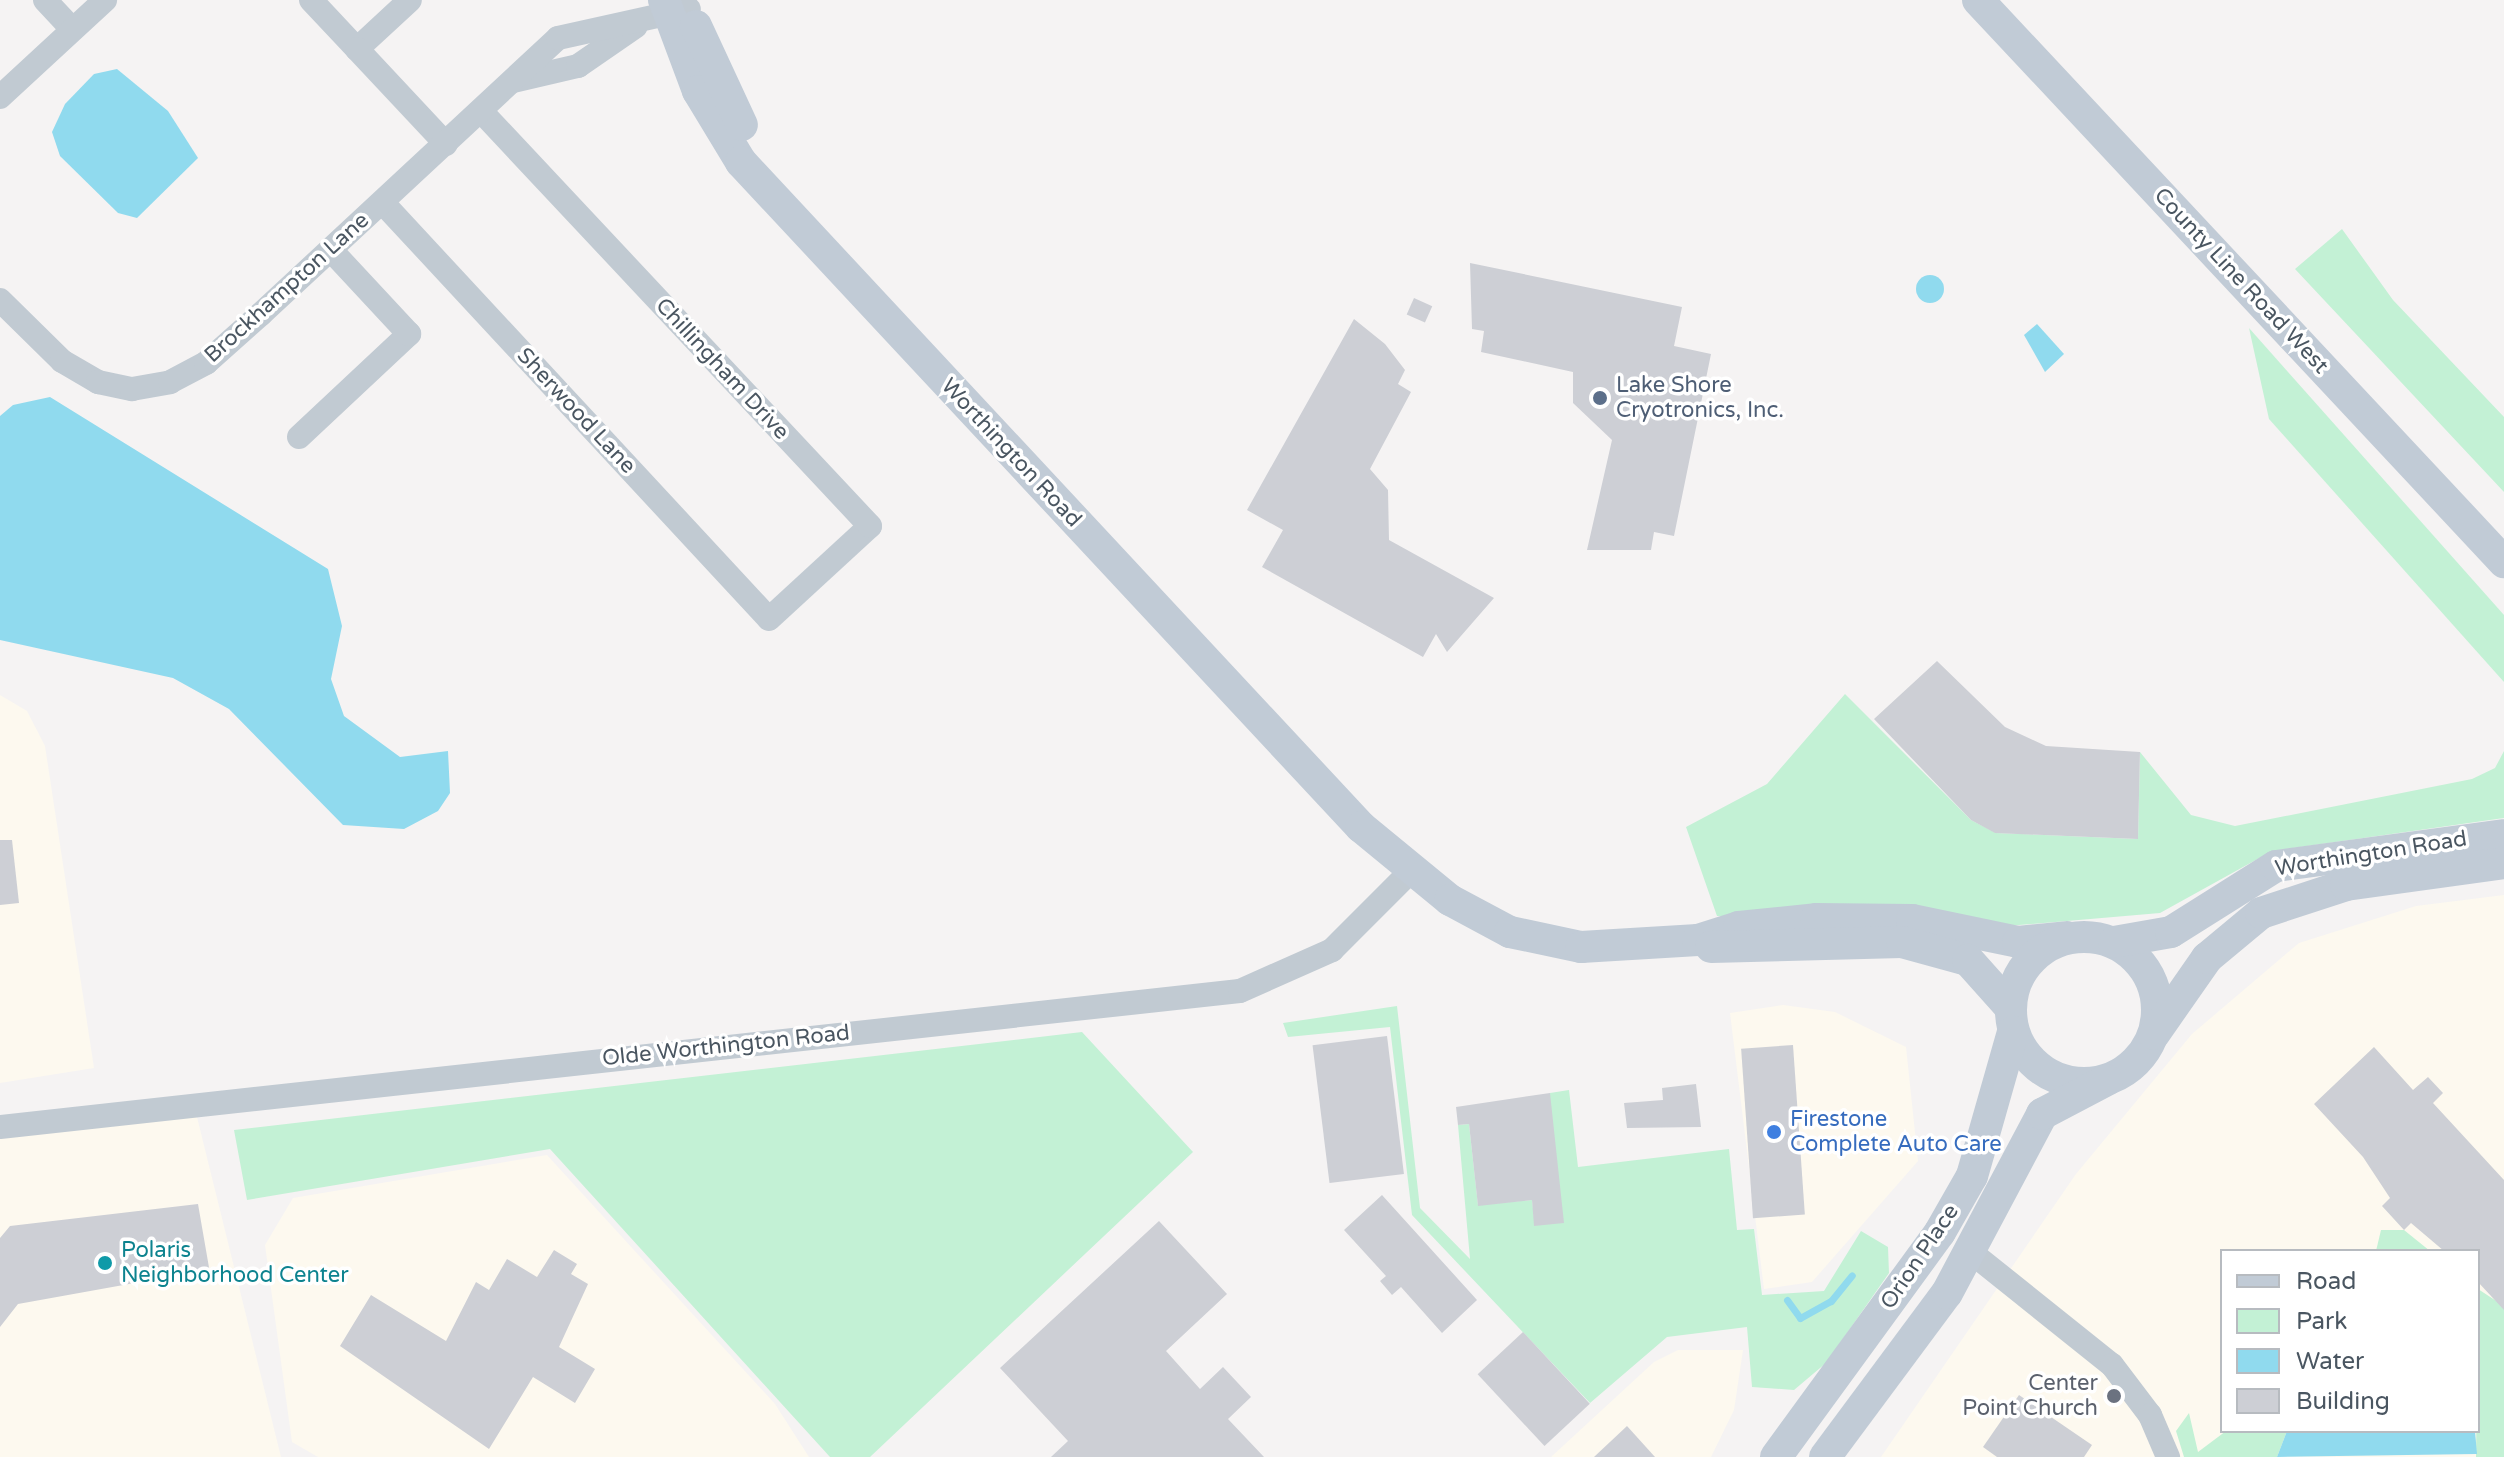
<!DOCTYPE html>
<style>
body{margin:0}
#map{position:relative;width:2504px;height:1457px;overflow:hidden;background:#f5f3f3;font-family:"Varela Round",sans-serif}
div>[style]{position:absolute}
.commercial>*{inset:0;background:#fdf9ef}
.green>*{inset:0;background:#c3f1d5}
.water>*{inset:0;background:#90daee}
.round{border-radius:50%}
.stream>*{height:7px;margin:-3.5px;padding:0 3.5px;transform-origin:3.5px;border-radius:3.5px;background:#90daee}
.building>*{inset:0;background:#cdcfd5;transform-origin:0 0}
.street>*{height:24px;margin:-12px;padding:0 12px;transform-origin:12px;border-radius:12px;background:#c1cad2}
.secondary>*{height:32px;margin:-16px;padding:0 16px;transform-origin:16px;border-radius:16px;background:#c1cbd6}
.secondary>.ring{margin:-16px;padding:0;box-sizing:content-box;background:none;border:32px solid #c1cbd6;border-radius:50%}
.dots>*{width:22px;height:22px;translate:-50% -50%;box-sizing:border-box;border:4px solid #fff;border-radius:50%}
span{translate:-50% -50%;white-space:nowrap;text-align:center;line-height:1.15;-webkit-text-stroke:7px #fff;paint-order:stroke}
.street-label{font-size:22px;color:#4a5661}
.service-label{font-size:22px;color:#4e5e75}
.left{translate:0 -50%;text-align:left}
.shop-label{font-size:22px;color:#366cbe}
.culture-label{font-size:22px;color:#0d838f}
.worship-label{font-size:22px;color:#5b616d}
.right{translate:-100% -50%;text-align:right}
.legend{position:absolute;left:2220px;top:1249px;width:260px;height:184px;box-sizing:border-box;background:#fff;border:2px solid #b7bbc0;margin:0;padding:10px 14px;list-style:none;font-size:24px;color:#4a5661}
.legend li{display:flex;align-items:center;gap:16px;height:40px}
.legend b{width:40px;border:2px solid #b7bbc0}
</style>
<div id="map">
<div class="commercial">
<i style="clip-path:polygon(0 695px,27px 711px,45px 746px,94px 1068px,0 1083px)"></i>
<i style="clip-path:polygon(evenodd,2504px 895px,2504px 1457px,1881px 1457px,2076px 1174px,2192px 1034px,2299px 943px,2416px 906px,2504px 895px,2222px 1251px,2478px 1251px,2478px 1431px,2222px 1431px,2222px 1251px)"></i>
<i style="clip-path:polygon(1783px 1005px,1835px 1012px,1906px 1047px,1918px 1161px,1812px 1282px,1764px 1289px,1730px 1013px)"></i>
<i style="clip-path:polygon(194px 1105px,281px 1457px,0 1457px,0 1126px)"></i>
<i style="clip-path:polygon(547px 1155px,775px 1404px,809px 1457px,318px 1457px,292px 1442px,265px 1245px,293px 1198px)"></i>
<i style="clip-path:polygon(1678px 1350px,1743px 1350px,1734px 1410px,1711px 1457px,1551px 1457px,1654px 1362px)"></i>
</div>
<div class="green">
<i style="clip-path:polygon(2342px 229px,2393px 300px,2504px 417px,2504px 492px,2295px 269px)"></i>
<i style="clip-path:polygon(2249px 328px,2504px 615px,2504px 682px,2269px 419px)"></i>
<i style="clip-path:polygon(1845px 694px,1971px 820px,1996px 833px,2138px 839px,2140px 752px,2191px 815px,2235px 826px,2472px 779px,2495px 768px,2504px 751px,2504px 818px,2272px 851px,2160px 913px,2007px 926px,1717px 916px,1686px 827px,1767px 784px)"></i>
<i style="clip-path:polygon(1397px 1006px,1420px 1208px,1470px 1259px,1458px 1125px,1469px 1124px,1478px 1205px,1532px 1200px,1535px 1226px,1550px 1093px,1569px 1090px,1578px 1167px,1729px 1149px,1737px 1230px,1754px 1229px,1762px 1295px,1824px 1291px,1861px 1231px,1888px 1247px,1889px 1273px,1826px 1363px,1794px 1390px,1752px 1387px,1747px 1327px,1667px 1337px,1590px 1403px,1412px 1215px,1390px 1027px,1288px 1037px,1283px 1023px)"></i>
<i style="clip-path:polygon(1082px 1032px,1193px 1152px,870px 1457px,830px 1457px,550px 1149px,247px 1200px,234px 1130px)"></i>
<i style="clip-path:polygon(2381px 1230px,2404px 1230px,2430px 1251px,2376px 1251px)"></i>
<i style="clip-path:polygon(2478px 1289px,2504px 1306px,2504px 1457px,2476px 1457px)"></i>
<i style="clip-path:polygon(2189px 1413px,2198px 1452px,2226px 1431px,2287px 1431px,2277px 1457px,2184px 1457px,2176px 1431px)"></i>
</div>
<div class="water">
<i style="clip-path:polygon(117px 69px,168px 111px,198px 158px,137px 218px,118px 213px,60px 156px,52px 132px,65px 104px,94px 74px)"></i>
<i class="round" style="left:1916px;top:275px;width:28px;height:28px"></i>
<i style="clip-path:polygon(2037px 324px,2064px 354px,2045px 372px,2024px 335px)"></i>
<i style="clip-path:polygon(50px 397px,328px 569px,342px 626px,331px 679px,344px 716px,400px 757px,448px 751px,450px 793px,438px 811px,404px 829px,343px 825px,229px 709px,173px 678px,0 640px,0 416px,13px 405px)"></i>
<i style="clip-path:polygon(2287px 1431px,2475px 1431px,2477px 1454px,2277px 1457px)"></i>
</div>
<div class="stream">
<i style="left:1787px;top:1300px;width:22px;rotate:54deg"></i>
<i style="left:1800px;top:1318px;width:35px;rotate:-29deg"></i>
<i style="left:1831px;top:1301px;width:33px;rotate:-51deg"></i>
</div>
<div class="building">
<i style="clip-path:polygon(1470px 263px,1682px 307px,1674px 346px,1711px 354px,1674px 536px,1654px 532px,1651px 550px,1587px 550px,1612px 440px,1573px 403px,1573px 372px,1481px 352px,1484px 331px,1472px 329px)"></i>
<i style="left:1414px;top:298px;width:20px;height:18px;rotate:24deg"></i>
<i style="clip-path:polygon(1354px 319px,1385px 344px,1405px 370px,1398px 384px,1411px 392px,1370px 469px,1388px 490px,1389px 540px,1494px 598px,1447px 652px,1436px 634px,1423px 657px,1262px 567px,1283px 530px,1247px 510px)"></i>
<i style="clip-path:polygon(1937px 661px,2005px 727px,2046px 746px,2140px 752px,2138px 839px,1995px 833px,1971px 820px,1874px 719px)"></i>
<i style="clip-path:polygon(0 840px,12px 840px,19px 903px,0 905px)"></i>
<i style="left:1387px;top:1036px;width:139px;height:75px;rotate:83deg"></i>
<i style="left:1793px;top:1045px;width:170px;height:52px;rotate:86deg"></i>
<i style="clip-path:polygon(2374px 1047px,2413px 1090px,2428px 1077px,2443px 1093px,2433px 1103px,2504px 1180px,2504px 1310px,2478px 1282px,2478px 1251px,2444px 1251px,2411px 1223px,2404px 1230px,2382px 1206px,2390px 1198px,2363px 1157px,2314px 1104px)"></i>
<i style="clip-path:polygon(1696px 1084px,1701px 1127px,1627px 1128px,1624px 1103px,1663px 1100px,1662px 1088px)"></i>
<i style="clip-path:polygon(1550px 1093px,1564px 1223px,1534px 1226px,1532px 1200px,1478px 1206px,1469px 1124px,1458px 1125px,1456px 1107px)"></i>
<i style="clip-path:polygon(1382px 1195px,1477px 1300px,1442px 1333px,1401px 1287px,1392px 1295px,1380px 1281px,1386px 1276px,1344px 1230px)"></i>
<i style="clip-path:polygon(198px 1204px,211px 1279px,180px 1282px,179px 1275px,18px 1304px,0 1327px,0 1238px,10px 1226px)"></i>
<i style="clip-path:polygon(1159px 1221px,1227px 1294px,1166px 1351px,1200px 1389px,1223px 1367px,1251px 1397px,1228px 1419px,1264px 1457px,1051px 1457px,1068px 1441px,1000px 1368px)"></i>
<i style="clip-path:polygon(554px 1250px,577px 1264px,571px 1274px,588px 1284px,559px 1347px,595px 1369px,575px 1403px,533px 1377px,489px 1449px,340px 1346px,371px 1295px,446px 1341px,476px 1282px,489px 1290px,507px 1259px,537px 1277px)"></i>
<i style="left:1523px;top:1332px;width:98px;height:62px;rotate:47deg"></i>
<i style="clip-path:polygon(2019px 1395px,2092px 1445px,2084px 1457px,1997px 1457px,1983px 1447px)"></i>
<i style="clip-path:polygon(1627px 1426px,1655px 1457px,1594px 1457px)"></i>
</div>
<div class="street">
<i style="left:45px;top:0;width:40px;rotate:47deg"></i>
<i style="left:311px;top:0;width:67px;rotate:46.8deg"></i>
<i style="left:357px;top:49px;width:72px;rotate:-42.8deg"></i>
<i style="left:357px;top:49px;width:130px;rotate:46.9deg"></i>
<i style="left:513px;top:81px;width:67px;rotate:-13deg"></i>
<i style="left:578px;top:66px;width:70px;rotate:-34.6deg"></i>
<i style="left:0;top:97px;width:143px;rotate:-42.7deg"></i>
<i style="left:383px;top:203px;width:567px;rotate:47.14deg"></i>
<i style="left:769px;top:619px;width:137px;rotate:-42.6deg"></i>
<i style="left:870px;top:526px;width:569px;rotate:-133.15deg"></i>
<i style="left:0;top:300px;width:87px;rotate:44.5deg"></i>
<i style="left:62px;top:361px;width:42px;rotate:30.3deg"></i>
<i style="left:98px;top:382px;width:35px;rotate:12deg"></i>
<i style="left:132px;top:389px;width:39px;rotate:-10deg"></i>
<i style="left:170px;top:382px;width:41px;rotate:-27.8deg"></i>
<i style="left:206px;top:363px;width:74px;rotate:-41.7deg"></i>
<i style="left:261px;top:314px;width:405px;rotate:-42.9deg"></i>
<i style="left:558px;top:38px;width:134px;rotate:-12.5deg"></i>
<i style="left:299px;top:437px;width:151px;rotate:-43.1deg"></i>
<i style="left:409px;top:334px;width:113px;rotate:-132.9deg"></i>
<i style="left:0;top:1127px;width:1247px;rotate:-6.26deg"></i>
<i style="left:1240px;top:991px;width:101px;rotate:-24deg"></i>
<i style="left:1332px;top:950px;width:112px;rotate:-45deg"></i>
<i style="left:1972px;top:1253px;width:179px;rotate:38.7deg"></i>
<i style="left:2112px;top:1365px;width:63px;rotate:52.8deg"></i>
<i style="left:2150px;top:1415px;width:46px;rotate:66.8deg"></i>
</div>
<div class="secondary">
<i style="left:664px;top:0;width:97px;rotate:69.5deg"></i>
<i style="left:698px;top:91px;width:83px;rotate:58.8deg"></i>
<i style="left:741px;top:162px;width:909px;rotate:47.01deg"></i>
<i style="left:1361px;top:827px;width:115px;rotate:39.4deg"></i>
<i style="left:1450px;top:900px;width:68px;rotate:28.1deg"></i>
<i style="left:1510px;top:932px;width:73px;rotate:11.9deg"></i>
<i style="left:1581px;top:947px;width:117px;rotate:-3.4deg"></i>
<i style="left:1698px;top:940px;width:43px;rotate:-17.6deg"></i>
<i style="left:1739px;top:927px;width:77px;rotate:-5.9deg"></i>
<i style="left:1816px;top:919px;width:96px;rotate:0.6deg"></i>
<i style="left:1912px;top:920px;width:108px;rotate:11.7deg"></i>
<i style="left:2018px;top:942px;width:49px;rotate:-5.8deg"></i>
<i style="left:1978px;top:0;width:770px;rotate:46.9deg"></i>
<i style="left:696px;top:26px;width:109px;rotate:65.1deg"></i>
<i class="ring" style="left:2011px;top:937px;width:114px;height:114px"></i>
<i style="left:2114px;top:942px;width:58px;rotate:-10deg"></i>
<i style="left:2171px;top:932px;width:124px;rotate:-32.2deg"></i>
<i style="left:2276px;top:866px;width:230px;rotate:-7.7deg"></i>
<i style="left:1711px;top:947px;width:191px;rotate:-1.5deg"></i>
<i style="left:1902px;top:942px;width:68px;rotate:15.3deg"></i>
<i style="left:1968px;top:960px;width:63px;rotate:48.2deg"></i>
<i style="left:2154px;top:1034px;width:93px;rotate:-55.1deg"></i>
<i style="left:2207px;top:958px;width:70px;rotate:-39.8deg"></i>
<i style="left:2261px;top:913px;width:89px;rotate:-18.2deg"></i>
<i style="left:2346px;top:885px;width:160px;rotate:-7.9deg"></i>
<i style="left:1776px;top:1457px;width:278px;rotate:-53.9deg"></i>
<i style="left:1940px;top:1232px;width:64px;rotate:-60.3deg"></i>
<i style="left:1972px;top:1176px;width:150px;rotate:-74.1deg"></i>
<i style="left:1825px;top:1457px;width:204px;rotate:-53.4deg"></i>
<i style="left:1947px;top:1293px;width:203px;rotate:-62deg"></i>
<i style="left:2042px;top:1114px;width:73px;rotate:-27.6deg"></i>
</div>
<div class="dots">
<i style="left:1600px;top:398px;background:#5c6f8a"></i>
<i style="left:1774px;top:1132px;background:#3f7fe0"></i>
<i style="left:105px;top:1263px;background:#0f9aa8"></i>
<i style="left:2114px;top:1396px;background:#6b7280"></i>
</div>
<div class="street-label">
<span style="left:2241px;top:281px;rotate:47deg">County Line Road West</span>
<span style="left:287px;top:288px;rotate:-42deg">Brockhampton Lane</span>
<span style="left:722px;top:369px;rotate:47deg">Chillingham Drive</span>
<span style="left:576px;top:411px;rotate:47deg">Sherwood Lane</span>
<span style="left:1011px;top:453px;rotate:47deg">Worthington Road</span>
<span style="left:2371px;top:854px;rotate:-9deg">Worthington Road</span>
<span style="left:726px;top:1046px;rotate:-6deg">Olde Worthington Road</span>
<span style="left:1920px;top:1257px;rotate:-56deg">Orion Place</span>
</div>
<div class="service-label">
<span class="left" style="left:1616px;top:398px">Lake Shore<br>Cryotronics, Inc.</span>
</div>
<div class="shop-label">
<span class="left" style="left:1790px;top:1132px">Firestone<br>Complete Auto Care</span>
</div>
<div class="culture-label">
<span class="left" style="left:121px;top:1263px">Polaris<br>Neighborhood Center</span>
</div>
<div class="worship-label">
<span class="right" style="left:2098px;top:1396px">Center<br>Point Church</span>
</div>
<ul class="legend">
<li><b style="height:10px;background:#c1cbd6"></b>Road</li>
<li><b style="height:22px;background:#c3f1d5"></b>Park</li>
<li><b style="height:22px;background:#90daee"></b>Water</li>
<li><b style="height:22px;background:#cdcfd5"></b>Building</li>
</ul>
</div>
